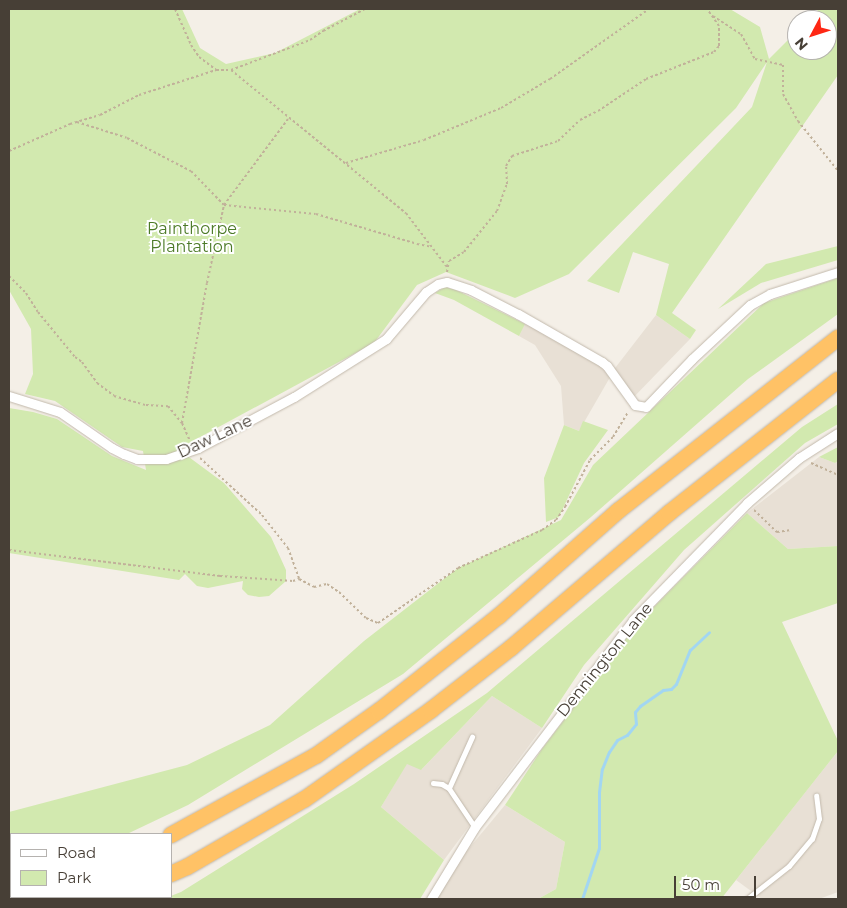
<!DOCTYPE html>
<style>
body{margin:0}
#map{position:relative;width:847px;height:908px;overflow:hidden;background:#f4efe7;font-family:Montserrat,sans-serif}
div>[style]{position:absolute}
.residential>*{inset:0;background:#e8e0d5}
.green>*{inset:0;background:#d2e9af}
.stream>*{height:3px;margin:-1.5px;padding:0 1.5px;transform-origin:1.5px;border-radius:1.5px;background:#a2d6f2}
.path>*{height:2px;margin-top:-1px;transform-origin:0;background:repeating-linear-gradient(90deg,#c1b19a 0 2.5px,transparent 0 5px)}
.roads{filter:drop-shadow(0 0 1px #c2b9ac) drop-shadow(0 0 1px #c2b9ac)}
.service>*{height:4.5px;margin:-2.25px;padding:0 2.25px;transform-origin:2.25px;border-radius:2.25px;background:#fff}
.minor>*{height:9px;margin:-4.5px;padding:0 4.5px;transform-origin:4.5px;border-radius:4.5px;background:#fff}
.motorway>*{height:16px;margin:-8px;padding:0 8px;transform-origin:8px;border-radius:8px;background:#ffc266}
span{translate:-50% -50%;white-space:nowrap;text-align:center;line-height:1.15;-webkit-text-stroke:4px #fff;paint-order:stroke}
.park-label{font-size:16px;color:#4c7a27}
.street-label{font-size:16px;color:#473f36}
.frame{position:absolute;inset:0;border:10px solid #473f36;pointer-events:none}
.legend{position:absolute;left:10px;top:833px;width:162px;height:65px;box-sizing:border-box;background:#fff;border:1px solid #b5b2af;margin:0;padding:6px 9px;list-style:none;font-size:15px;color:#473f36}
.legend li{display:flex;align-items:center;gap:10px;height:25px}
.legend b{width:25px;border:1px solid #b5b2af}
.north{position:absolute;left:787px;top:10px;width:50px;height:50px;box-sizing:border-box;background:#fff;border:1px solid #b5b2af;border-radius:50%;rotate:230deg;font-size:14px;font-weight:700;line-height:20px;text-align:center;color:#473f36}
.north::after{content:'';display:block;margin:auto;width:18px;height:22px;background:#fe2714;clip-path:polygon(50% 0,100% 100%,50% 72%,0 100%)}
.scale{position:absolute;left:674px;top:876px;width:82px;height:22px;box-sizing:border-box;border:2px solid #473f36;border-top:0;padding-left:6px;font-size:15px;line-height:18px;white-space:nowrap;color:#473f36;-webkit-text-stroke:4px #fff;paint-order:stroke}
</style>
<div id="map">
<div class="residential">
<i style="clip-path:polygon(656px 315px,690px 339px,631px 400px,614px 376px,609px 379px,579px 431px,564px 425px,561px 386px,535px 345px,519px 336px,527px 319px,612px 372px)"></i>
<i style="clip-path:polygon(819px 457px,835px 463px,838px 461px,838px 546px,788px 549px,747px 513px)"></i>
<i style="clip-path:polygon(492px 696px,542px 728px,444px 860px,381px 807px,407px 763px,422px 769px)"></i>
<i style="clip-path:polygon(838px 751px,838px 892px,819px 899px,762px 899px,736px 880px)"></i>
<i style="clip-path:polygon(505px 805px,565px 842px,556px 889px,538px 899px,437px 899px,466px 852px)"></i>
</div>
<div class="green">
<i style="clip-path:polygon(9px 9px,182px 9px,200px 48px,226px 64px,275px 53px,360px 9px,730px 9px,760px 27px,769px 59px,797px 31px,797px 50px,827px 50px,827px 20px,808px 20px,819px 9px,838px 9px,838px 75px,672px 313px,696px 330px,690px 339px,656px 315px,669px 264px,633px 252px,619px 293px,587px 281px,752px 107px,767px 62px,736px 108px,569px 274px,515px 298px,446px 272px,417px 285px,374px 343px,178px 449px,224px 483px,271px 537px,286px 570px,286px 581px,269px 596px,259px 597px,248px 595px,242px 589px,243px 581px,208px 588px,197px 586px,185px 574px,179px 580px,9px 553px,9px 408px,33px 412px,57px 419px,112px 456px,146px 470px,143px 451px,122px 447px,55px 401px,25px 394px,33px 374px,31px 329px,9px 290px)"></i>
<i style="clip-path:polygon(838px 246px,838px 260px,761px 283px,718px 309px,766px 264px)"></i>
<i style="clip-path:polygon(838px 278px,838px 314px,748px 379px,591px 517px,403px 674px,188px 805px,127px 834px,11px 834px,11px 889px,9px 890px,9px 812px,187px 765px,270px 725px,364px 641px,458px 568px,561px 520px,593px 465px,764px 303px)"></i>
<i style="clip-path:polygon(445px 287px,456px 290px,525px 324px,519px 336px,454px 300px,435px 293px)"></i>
<i style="clip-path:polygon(838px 404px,838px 424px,805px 443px,684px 550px,584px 665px,542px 728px,492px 696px,421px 770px,407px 764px,381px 807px,444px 860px,420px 899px,163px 899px,181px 892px,354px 784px,487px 693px,802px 427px)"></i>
<i style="clip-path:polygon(583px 421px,608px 430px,584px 463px,559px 517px,546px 522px,544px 478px,564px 425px,579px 431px)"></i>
<i style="clip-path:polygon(838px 447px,838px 461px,835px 463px,819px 457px)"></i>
<i style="clip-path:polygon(747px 513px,788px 549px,838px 546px,838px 603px,782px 622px,838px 741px,838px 751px,721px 899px,538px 899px,556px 889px,565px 842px,505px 805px,542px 749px,637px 624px)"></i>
</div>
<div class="stream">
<i style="left:582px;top:899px;width:54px;rotate:-71.6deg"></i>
<i style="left:599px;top:848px;width:56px;rotate:-90deg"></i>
<i style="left:599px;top:792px;width:23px;rotate:-83deg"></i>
<i style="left:602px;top:769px;width:18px;rotate:-68deg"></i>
<i style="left:609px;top:752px;width:14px;rotate:-56deg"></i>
<i style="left:617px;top:740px;width:11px;rotate:-27deg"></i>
<i style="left:627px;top:735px;width:14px;rotate:-51deg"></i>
<i style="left:636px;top:724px;width:12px;rotate:-95deg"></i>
<i style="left:635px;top:712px;width:8px;rotate:-50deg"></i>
<i style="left:640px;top:706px;width:28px;rotate:-35deg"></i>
<i style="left:663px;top:690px;width:8px;rotate:-7deg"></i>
<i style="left:671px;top:689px;width:7px;rotate:-45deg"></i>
<i style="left:676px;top:684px;width:37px;rotate:-68deg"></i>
<i style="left:690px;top:650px;width:26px;rotate:-43deg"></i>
</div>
<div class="path">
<i style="left:175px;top:9px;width:39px;rotate:66deg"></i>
<i style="left:191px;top:45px;width:14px;rotate:56deg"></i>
<i style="left:199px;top:57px;width:21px;rotate:37deg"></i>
<i style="left:216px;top:70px;width:15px"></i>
<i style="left:231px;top:70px;width:85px;rotate:-20.8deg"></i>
<i style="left:310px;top:40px;width:16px;rotate:-35deg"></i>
<i style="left:323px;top:31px;width:47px;rotate:-27.6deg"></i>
<i style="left:713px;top:16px;width:33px;rotate:33deg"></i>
<i style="left:741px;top:34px;width:29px;rotate:61deg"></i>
<i style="left:755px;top:59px;width:29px;rotate:12deg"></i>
<i style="left:783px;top:65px;width:29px;rotate:90deg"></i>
<i style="left:783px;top:94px;width:31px;rotate:61deg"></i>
<i style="left:798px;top:121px;width:64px;rotate:51.3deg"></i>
<i style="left:231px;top:70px;width:226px;rotate:39.3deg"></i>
<i style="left:406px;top:213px;width:68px;rotate:52.8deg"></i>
<i style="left:77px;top:122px;width:52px;rotate:17.7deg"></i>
<i style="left:127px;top:138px;width:72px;rotate:27.3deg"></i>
<i style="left:191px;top:171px;width:47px;rotate:45.9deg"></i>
<i style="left:224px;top:205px;width:92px;rotate:5.6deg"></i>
<i style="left:316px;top:214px;width:105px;rotate:16.5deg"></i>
<i style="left:417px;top:244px;width:15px;rotate:11deg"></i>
<i style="left:9px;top:151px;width:67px;rotate:-23.9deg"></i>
<i style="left:70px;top:124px;width:31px;rotate:-17deg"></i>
<i style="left:100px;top:115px;width:44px;rotate:-27.1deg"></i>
<i style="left:139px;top:95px;width:81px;rotate:-18deg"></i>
<i style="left:346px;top:163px;width:81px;rotate:-16.4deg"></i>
<i style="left:424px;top:140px;width:83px;rotate:-22.6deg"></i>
<i style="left:501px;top:108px;width:57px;rotate:-30.6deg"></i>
<i style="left:550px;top:79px;width:121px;rotate:-35.3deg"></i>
<i style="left:447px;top:272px;width:11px;rotate:-80deg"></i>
<i style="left:449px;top:261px;width:17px;rotate:-31deg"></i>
<i style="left:464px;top:252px;width:53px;rotate:-51.2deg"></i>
<i style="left:497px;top:211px;width:29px;rotate:-70deg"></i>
<i style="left:507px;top:184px;width:18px;rotate:-93deg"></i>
<i style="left:506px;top:166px;width:12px;rotate:-59deg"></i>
<i style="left:512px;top:156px;width:48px;rotate:-18.1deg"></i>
<i style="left:558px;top:141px;width:30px;rotate:-44deg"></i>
<i style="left:580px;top:120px;width:20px;rotate:-27deg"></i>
<i style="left:598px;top:111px;width:58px;rotate:-33.7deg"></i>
<i style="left:646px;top:79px;width:73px;rotate:-21.7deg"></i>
<i style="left:714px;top:52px;width:8px;rotate:-50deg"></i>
<i style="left:719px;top:46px;width:20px;rotate:-90deg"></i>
<i style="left:719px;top:26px;width:21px;rotate:-125deg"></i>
<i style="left:9px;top:276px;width:24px;rotate:45deg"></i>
<i style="left:26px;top:293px;width:22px;rotate:58deg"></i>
<i style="left:38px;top:312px;width:58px;rotate:50.6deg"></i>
<i style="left:75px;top:357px;width:9px;rotate:36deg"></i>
<i style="left:82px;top:362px;width:26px;rotate:54deg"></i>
<i style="left:97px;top:383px;width:21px;rotate:37deg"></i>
<i style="left:114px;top:396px;width:33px;rotate:16deg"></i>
<i style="left:146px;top:405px;width:22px;rotate:3deg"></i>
<i style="left:168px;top:406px;width:22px;rotate:51deg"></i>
<i style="left:182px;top:423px;width:20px;rotate:66deg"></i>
<i style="left:182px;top:423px;width:142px;rotate:-79.9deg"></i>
<i style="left:207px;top:283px;width:80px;rotate:-77.7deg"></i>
<i style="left:224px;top:205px;width:107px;rotate:-53.3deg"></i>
<i style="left:200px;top:458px;width:84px;rotate:42.6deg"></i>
<i style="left:262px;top:515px;width:42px;rotate:51.8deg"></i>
<i style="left:288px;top:548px;width:33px;rotate:70deg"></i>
<i style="left:299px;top:579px;width:17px;rotate:28deg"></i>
<i style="left:314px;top:587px;width:13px;rotate:-13deg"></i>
<i style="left:327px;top:584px;width:14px;rotate:34deg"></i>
<i style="left:339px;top:592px;width:37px;rotate:44deg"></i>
<i style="left:366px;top:618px;width:13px;rotate:23deg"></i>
<i style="left:378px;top:623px;width:97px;rotate:-34.5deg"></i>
<i style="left:458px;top:568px;width:92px;rotate:-24.3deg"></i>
<i style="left:542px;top:530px;width:17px;rotate:-36deg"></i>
<i style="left:556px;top:520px;width:16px;rotate:-55deg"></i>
<i style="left:565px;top:507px;width:53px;rotate:-62deg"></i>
<i style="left:590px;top:460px;width:33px;rotate:-45deg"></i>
<i style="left:613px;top:437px;width:29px;rotate:-59deg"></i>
<i style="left:811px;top:463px;width:30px;rotate:24deg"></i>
<i style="left:754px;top:510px;width:32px;rotate:44deg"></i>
<i style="left:777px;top:532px;width:14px;rotate:-8deg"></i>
<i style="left:9px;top:550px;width:213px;rotate:7deg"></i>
<i style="left:220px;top:576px;width:73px;rotate:3.9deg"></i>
<i style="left:293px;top:581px;width:6px;rotate:-18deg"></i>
</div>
<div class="roads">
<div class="service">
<i style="left:433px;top:783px;width:9px;rotate:6deg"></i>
<i style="left:442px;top:784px;width:8px;rotate:30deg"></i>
<i style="left:449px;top:788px;width:47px;rotate:56.3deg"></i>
<i style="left:449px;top:788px;width:56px;rotate:-65.7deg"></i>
<i style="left:747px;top:899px;width:53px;rotate:-38.2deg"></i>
<i style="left:789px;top:866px;width:35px;rotate:-50deg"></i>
<i style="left:812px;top:839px;width:21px;rotate:-71deg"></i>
<i style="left:819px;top:819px;width:23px;rotate:-97deg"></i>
</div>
<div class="minor">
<i style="left:9px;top:396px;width:53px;rotate:17.4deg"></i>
<i style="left:60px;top:412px;width:63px;rotate:34.7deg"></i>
<i style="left:112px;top:448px;width:13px;rotate:27deg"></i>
<i style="left:124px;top:454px;width:14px;rotate:21deg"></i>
<i style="left:137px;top:459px;width:29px"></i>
<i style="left:166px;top:459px;width:34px;rotate:-19deg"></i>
<i style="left:198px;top:448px;width:109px;rotate:-28deg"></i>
<i style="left:294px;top:397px;width:109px;rotate:-32.2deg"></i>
<i style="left:386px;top:339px;width:62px;rotate:-49.6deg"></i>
<i style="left:426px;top:292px;width:14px;rotate:-34deg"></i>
<i style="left:438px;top:284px;width:9px;rotate:-13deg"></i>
<i style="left:447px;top:282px;width:25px;rotate:18deg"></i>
<i style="left:471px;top:290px;width:53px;rotate:27.1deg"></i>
<i style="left:518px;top:314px;width:97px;rotate:29.7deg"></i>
<i style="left:602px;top:362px;width:6px;rotate:39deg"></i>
<i style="left:607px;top:366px;width:48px;rotate:54.3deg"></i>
<i style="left:635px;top:405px;width:11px;rotate:10deg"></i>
<i style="left:646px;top:407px;width:66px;rotate:-46.2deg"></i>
<i style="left:692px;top:359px;width:79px;rotate:-43deg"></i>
<i style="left:750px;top:305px;width:23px;rotate:-29deg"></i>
<i style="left:770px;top:294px;width:71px;rotate:-17.9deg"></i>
<i style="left:431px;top:899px;width:84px;rotate:-58.6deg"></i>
<i style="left:475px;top:827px;width:260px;rotate:-52.6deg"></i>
<i style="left:633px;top:620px;width:163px;rotate:-45.7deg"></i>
<i style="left:747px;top:503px;width:69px;rotate:-40.9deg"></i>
<i style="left:799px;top:458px;width:46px;rotate:-32.7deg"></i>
</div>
<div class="motorway">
<i style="left:171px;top:835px;width:166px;rotate:-28.7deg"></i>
<i style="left:317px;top:755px;width:76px;rotate:-35.4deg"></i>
<i style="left:379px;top:711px;width:153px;rotate:-38.4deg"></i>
<i style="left:499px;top:616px;width:159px;rotate:-41.4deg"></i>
<i style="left:618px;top:511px;width:280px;rotate:-38.2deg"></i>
<i style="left:171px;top:874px;width:17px;rotate:-24deg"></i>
<i style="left:187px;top:867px;width:136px;rotate:-30deg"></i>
<i style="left:305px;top:799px;width:154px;rotate:-35.2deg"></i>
<i style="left:431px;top:710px;width:101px;rotate:-37.8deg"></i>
<i style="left:511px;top:648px;width:208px;rotate:-40.5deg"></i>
<i style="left:669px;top:513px;width:215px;rotate:-38.2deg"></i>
<i style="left:31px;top:899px;width:7px;rotate:-16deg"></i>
<i style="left:110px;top:899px;width:6px;rotate:-18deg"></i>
</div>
</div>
<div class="park-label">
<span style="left:192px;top:238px">Painthorpe<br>Plantation</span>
</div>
<div class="street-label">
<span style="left:215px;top:437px;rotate:-25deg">Daw Lane</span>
<span style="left:605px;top:660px;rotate:-51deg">Dennington Lane</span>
</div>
<div class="frame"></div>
<ul class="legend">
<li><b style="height:6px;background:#fff"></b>Road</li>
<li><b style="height:14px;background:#d2e9af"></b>Park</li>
</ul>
<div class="north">N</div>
<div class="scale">50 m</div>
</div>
